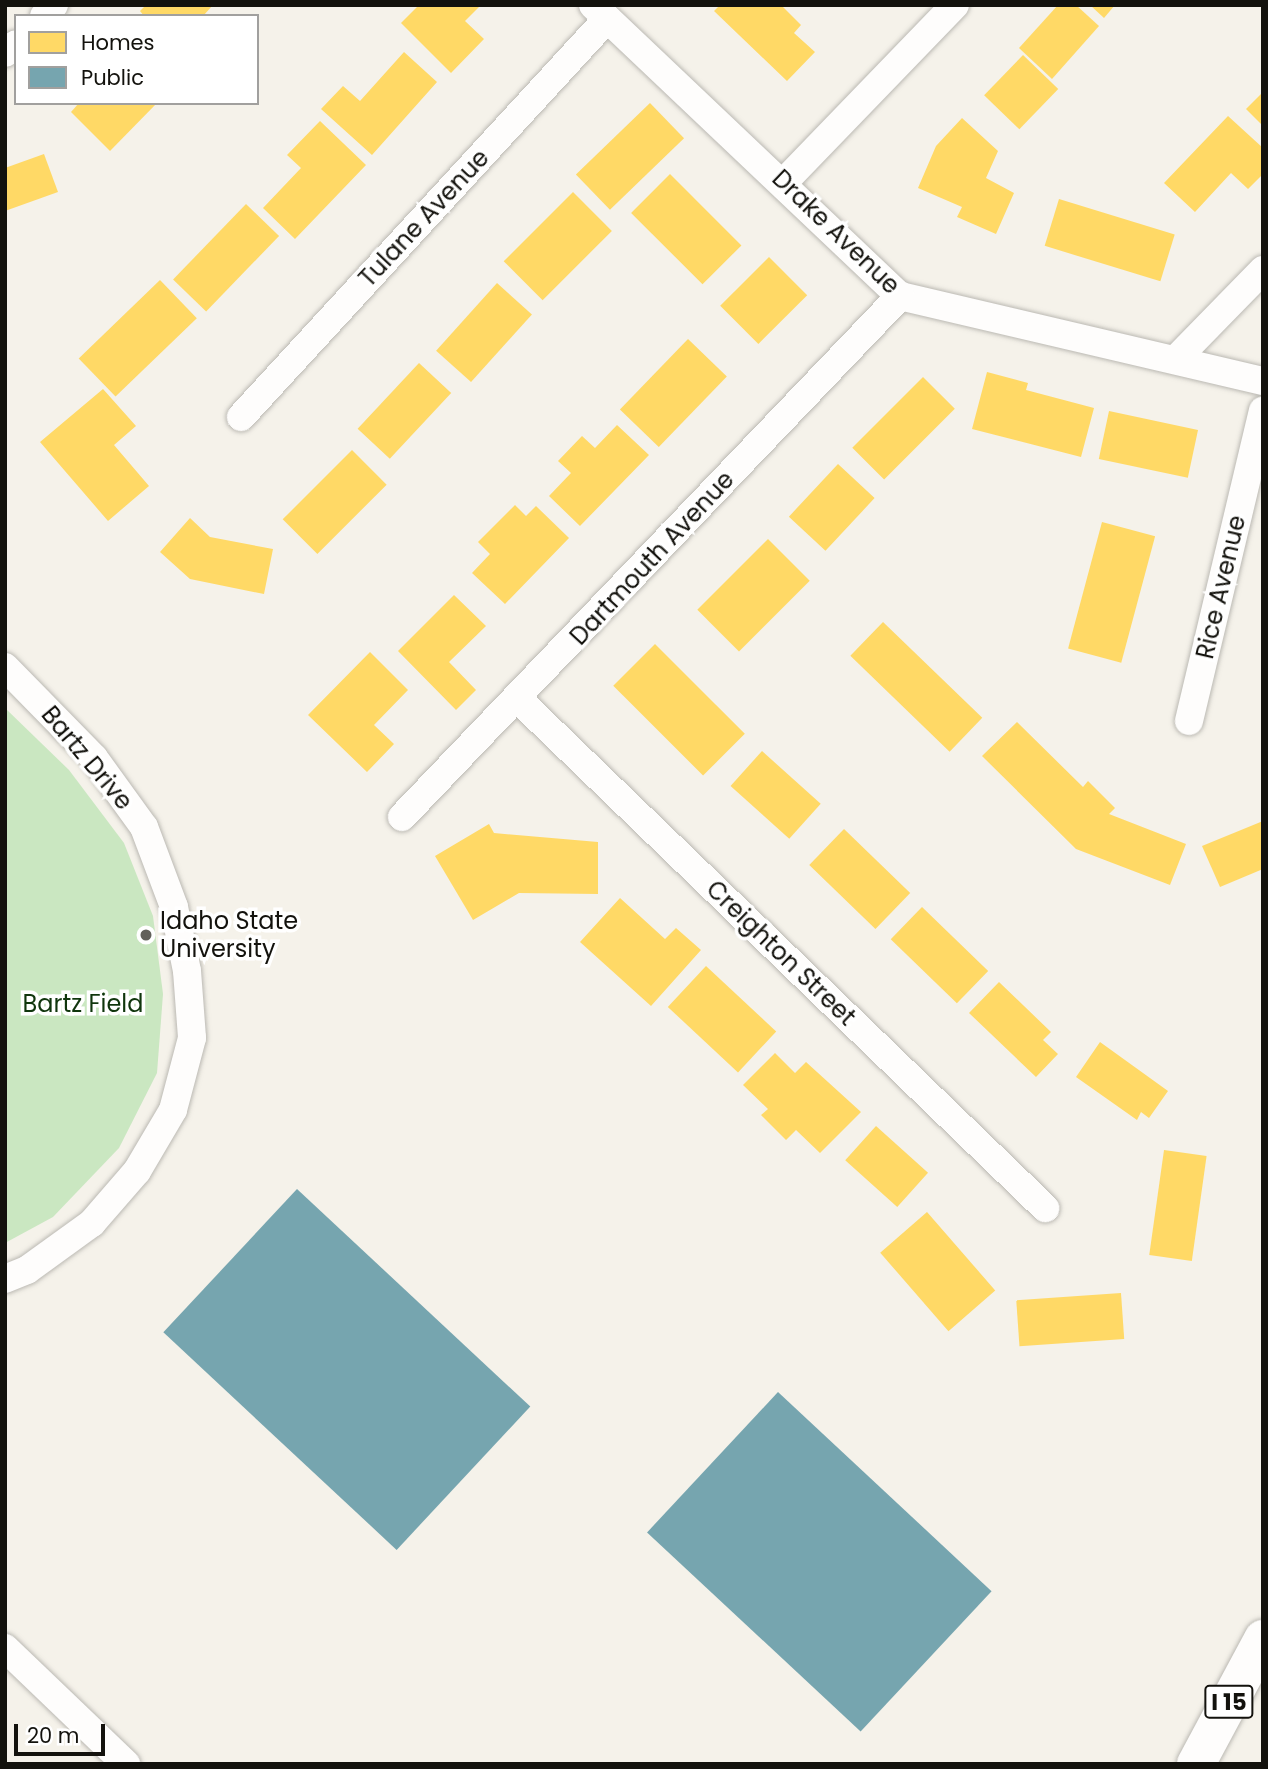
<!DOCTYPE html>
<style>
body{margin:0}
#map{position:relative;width:1268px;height:1769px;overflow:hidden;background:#f5f2ea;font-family:Poppins,sans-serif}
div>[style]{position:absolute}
.green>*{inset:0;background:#cae7c1}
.homes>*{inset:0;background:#ffd966;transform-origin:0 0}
.public>*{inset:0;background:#76a5af;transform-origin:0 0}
.roads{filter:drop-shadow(0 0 2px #bbb9b3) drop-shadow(0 0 2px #bbb9b3)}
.street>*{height:28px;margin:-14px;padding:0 14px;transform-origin:14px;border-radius:14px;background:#fefdfc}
.highway>*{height:38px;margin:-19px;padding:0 19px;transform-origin:19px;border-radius:19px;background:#fefdfc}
.dots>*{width:19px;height:19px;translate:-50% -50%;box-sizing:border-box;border:4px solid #fff;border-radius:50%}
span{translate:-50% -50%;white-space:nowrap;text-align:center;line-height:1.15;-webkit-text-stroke:7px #fff;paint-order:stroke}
.shield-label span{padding:2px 5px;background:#fff;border:2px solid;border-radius:5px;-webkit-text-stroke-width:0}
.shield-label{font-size:23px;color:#13120d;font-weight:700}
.street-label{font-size:24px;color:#13120d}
.poi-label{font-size:24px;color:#13120d}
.left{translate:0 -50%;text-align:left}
.park-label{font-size:24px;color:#10360d}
.frame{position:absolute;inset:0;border:7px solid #13120d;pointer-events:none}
.legend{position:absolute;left:14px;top:14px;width:245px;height:91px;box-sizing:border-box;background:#fff;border:2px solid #a1a09e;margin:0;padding:9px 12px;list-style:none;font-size:21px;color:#13120d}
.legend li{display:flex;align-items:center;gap:14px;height:35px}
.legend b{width:35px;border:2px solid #a1a09e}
.scale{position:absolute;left:14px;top:1724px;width:91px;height:32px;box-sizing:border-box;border:4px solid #13120d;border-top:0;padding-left:9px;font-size:21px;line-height:24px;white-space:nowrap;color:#13120d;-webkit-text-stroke:5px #fff;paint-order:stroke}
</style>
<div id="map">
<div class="green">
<i style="clip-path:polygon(5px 708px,69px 770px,124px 843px,153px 916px,163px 994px,157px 1073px,119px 1148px,53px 1217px,5px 1243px)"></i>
</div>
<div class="homes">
<i style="clip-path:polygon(146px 5px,213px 5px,203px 16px,144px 16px,140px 11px)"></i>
<i style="clip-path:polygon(419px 5px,481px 5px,465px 21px,484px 39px,451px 73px,401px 23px)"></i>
<i style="clip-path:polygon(720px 5px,781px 5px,801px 25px,794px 33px,815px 52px,787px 81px,714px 11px)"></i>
<i style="clip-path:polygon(1058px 5px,1076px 5px,1099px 26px,1052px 79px,1019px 48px)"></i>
<i style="clip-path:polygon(1090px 5px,1115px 5px,1104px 18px)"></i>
<i style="clip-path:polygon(404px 52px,437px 82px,372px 155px,321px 109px,343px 86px,360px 101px)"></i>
<i style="left:1023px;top:55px;width:49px;height:56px;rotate:44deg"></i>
<i style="clip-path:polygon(1263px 92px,1263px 126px,1246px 109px)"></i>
<i style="clip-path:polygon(79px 103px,157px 103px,110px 151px,71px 112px)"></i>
<i style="left:650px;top:103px;width:49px;height:103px;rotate:46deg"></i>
<i style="clip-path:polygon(1228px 116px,1263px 148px,1263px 174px,1248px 189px,1231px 173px,1195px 212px,1164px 183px)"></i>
<i style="clip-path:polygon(962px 118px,998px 151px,986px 178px,1014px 193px,996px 234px,957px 217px,962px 207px,918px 188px,936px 146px)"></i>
<i style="clip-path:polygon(320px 121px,366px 165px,295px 239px,263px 208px,301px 168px,287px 155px)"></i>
<i style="clip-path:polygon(44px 154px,58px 192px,5px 211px,5px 168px)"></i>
<i style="left:670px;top:174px;width:101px;height:55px;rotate:45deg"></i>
<i style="left:573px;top:192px;width:55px;height:98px;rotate:45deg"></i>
<i style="left:1059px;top:199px;width:121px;height:49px;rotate:17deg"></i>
<i style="left:246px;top:204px;width:46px;height:105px;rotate:44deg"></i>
<i style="left:769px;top:257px;width:54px;height:69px;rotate:45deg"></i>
<i style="left:160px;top:280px;width:53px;height:113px;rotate:46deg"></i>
<i style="left:497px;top:283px;width:47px;height:91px;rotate:42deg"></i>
<i style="left:688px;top:339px;width:54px;height:98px;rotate:44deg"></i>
<i style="left:419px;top:363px;width:44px;height:90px;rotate:43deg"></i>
<i style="clip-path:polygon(987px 372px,1028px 383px,1026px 390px,1094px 408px,1081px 457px,972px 429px)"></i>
<i style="left:923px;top:377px;width:45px;height:100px;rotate:45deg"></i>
<i style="clip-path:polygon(103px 389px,136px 426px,114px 445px,149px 486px,108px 521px,40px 442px)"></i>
<i style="left:1109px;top:411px;width:91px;height:49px;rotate:12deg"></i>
<i style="clip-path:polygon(617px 425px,649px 455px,580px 526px,549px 496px,571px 473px,558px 461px,582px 436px,595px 448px)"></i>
<i style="left:352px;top:450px;width:49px;height:98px;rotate:45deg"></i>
<i style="left:838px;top:464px;width:50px;height:72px;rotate:43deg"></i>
<i style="clip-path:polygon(515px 505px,526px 516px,536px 506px,569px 538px,505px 604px,472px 573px,490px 554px,478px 542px)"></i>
<i style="clip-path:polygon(190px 518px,210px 537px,273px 549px,264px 594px,190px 579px,160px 552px)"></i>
<i style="left:1102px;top:522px;width:55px;height:131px;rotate:15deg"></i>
<i style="left:768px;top:539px;width:59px;height:100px;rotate:45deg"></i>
<i style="clip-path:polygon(454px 595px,486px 626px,449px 662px,476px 690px,456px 710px,398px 651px)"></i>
<i style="left:883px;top:622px;width:138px;height:47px;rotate:44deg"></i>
<i style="left:655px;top:644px;width:127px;height:59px;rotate:45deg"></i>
<i style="clip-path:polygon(370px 652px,408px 690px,374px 725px,394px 744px,367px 772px,308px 715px)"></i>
<i style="clip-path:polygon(1017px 722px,1083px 787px,1088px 781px,1115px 808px,1109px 814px,1186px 844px,1170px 885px,1076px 849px,982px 756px)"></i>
<i style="left:762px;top:751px;width:79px;height:47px;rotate:42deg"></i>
<i style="clip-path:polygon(1263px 821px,1263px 869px,1220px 887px,1202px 846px)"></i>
<i style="clip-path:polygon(489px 824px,494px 833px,598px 842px,598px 894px,519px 893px,473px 920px,435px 856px)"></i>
<i style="left:844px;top:829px;width:92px;height:50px;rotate:44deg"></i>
<i style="clip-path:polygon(620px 898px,665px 939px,676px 928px,701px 950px,651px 1006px,580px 942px)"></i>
<i style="left:922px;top:907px;width:92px;height:45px;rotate:44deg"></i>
<i style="left:706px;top:966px;width:96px;height:56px;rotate:43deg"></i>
<i style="clip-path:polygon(999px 982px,1051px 1032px,1043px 1040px,1058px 1054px,1036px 1077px,969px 1013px)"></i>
<i style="clip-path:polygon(1100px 1042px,1168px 1091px,1149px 1118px,1141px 1112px,1137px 1120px,1076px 1077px)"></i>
<i style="clip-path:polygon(775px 1053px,795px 1073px,806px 1062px,861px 1112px,820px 1153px,796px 1130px,786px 1140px,761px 1115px,768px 1109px,743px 1085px)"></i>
<i style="left:876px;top:1126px;width:70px;height:46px;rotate:42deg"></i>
<i style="left:1164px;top:1150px;width:43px;height:106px;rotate:8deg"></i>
<i style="left:927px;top:1212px;width:104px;height:62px;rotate:49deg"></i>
<i style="left:1121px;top:1293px;width:46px;height:105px;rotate:86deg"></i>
</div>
<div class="public">
<i style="left:297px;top:1189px;width:319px;height:196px;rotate:43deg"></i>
<i style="left:778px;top:1392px;width:292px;height:192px;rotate:43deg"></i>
</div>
<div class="roads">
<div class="street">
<i style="left:593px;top:5px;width:423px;rotate:43.5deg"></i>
<i style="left:900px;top:296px;width:373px;rotate:13.2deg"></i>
<i style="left:44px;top:16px;width:15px;rotate:-48deg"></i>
<i style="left:5px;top:53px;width:14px;rotate:-39deg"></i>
<i style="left:784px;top:182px;width:246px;rotate:-46deg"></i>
<i style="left:1177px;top:358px;width:123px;rotate:-45.7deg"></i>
<i style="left:241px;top:417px;width:541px;rotate:-47.4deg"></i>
<i style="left:5px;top:667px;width:127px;rotate:45.6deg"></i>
<i style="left:94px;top:758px;width:85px;rotate:54.1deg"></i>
<i style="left:144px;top:827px;width:85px;rotate:69.4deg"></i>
<i style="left:174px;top:907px;width:65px;rotate:78.5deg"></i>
<i style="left:187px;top:971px;width:67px;rotate:85.7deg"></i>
<i style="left:192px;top:1038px;width:74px;rotate:104.8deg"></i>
<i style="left:173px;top:1110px;width:71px;rotate:120.5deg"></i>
<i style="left:137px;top:1171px;width:69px;rotate:130.9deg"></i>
<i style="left:92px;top:1223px;width:80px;rotate:144.1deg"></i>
<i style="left:27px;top:1270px;width:24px;rotate:158deg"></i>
<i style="left:518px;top:699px;width:733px;rotate:44deg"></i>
<i style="left:1189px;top:721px;width:319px;rotate:-76.6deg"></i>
<i style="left:402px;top:817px;width:721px;rotate:-46.29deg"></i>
<i style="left:5px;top:1648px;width:168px;rotate:43.8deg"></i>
</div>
<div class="highway">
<i style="left:1196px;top:1764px;width:142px;rotate:-61.8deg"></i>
</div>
</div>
<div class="dots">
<i style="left:146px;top:935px;background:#62605a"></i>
</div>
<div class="shield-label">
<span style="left:1229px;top:1702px">I 15</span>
</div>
<div class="street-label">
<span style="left:424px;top:218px;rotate:-47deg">Tulane Avenue</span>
<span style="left:836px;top:232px;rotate:44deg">Drake Avenue</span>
<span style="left:652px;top:558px;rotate:-47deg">Dartmouth Avenue</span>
<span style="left:1221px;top:587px;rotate:-77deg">Rice Avenue</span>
<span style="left:87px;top:758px;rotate:50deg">Bartz Drive</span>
<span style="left:781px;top:953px;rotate:44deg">Creighton Street</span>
</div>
<div class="poi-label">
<span class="left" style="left:160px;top:935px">Idaho State<br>University</span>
</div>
<div class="park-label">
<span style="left:83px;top:1004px">Bartz Field</span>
</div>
<div class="frame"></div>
<ul class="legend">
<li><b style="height:19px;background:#ffd966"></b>Homes</li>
<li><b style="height:19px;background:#76a5af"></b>Public</li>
</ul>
<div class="scale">20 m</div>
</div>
